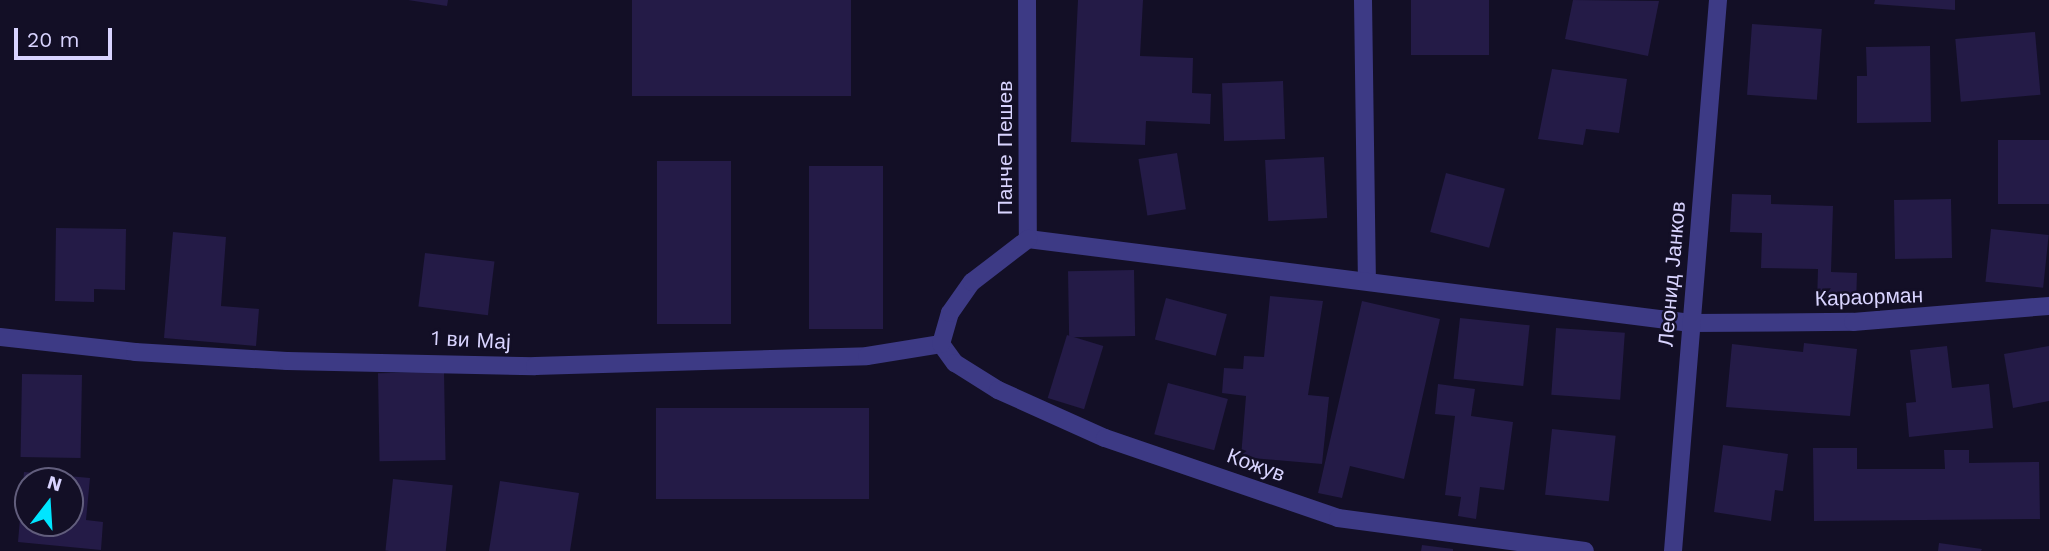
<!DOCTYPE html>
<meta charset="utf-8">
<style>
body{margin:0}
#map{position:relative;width:2049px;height:551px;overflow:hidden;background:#130f26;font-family:"Work Sans",sans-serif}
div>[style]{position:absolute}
.building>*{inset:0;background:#241b47;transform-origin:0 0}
.minor>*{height:18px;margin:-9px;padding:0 9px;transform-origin:9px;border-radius:9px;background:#3d3a85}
span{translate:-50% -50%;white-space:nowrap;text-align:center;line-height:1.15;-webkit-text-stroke:5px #130f26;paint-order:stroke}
.street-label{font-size:21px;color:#d9d4ff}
.north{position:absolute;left:14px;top:467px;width:70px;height:70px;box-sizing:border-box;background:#130f26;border:2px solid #625e7d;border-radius:50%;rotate:17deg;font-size:19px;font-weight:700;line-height:28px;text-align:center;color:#d9d4ff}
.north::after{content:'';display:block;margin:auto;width:24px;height:32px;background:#00e5ff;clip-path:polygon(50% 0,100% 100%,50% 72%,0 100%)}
.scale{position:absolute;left:14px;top:28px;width:98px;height:32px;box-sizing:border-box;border:4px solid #d9d4ff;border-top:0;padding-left:9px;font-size:21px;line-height:24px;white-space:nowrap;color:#d9d4ff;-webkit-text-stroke:5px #130f26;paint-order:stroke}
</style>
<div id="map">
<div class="building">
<i style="clip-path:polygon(408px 0,448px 0,447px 6px)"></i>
<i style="left:632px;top:0;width:219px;height:96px"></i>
<i style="clip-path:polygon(1078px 0,1143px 0,1140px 56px,1193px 58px,1192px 93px,1211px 94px,1210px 124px,1146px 121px,1145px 145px,1071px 142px)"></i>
<i style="left:1411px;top:0;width:78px;height:55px"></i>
<i style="clip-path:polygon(1573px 0,1659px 1px,1648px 56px,1565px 39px)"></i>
<i style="clip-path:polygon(1875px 0,1955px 0,1955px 10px,1874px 4px)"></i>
<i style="left:1752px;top:24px;width:70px;height:71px;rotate:4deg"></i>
<i style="left:2035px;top:32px;width:63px;height:80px;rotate:85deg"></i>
<i style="clip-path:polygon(1930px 46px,1931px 122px,1857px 123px,1857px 76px,1867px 76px,1866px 47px)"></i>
<i style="clip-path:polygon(1552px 69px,1627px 79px,1619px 133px,1586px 129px,1583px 145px,1538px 139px)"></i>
<i style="left:1283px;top:81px;width:58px;height:61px;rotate:88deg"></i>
<i style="left:2049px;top:140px;width:64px;height:51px;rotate:90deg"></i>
<i style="left:1177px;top:153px;width:57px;height:39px;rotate:81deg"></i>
<i style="left:1324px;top:157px;width:61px;height:59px;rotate:87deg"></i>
<i style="left:657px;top:161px;width:74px;height:163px"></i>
<i style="left:809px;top:166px;width:74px;height:163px"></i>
<i style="left:1446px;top:173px;width:61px;height:61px;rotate:15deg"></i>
<i style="clip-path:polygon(1732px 194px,1771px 195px,1771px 204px,1833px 206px,1831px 272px,1857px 273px,1856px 304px,1817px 303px,1818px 269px,1761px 268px,1762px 233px,1730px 232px)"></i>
<i style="left:1951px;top:199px;width:59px;height:57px;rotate:89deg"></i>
<i style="clip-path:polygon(56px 228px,126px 229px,125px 290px,94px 289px,94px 302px,55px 301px)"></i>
<i style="left:1991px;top:229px;width:58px;height:53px;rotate:6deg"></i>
<i style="clip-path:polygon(173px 232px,226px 237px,221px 306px,259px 309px,256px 346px,164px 338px)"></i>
<i style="left:425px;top:253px;width:70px;height:54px;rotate:7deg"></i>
<i style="left:1134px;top:270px;width:66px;height:66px;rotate:89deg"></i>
<i style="clip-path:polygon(1270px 296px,1323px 301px,1308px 395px,1329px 397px,1322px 464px,1241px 457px,1246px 396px,1222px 393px,1224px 368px,1243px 369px,1244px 356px,1264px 357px)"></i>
<i style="left:1166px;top:298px;width:63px;height:43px;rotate:15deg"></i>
<i style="clip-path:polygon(1362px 301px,1440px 319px,1404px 479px,1350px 466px,1342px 498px,1318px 493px)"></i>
<i style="left:1460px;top:318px;width:70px;height:61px;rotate:6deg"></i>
<i style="left:1556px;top:328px;width:69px;height:67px;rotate:4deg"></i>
<i style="left:1067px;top:335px;width:38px;height:66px;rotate:17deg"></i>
<i style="clip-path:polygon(1804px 343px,1857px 349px,1850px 416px,1726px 407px,1732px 344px,1803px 352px)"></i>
<i style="clip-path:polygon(1947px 346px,1952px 388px,1989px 384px,1993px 428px,1909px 437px,1906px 403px,1916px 402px,1910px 350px)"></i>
<i style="clip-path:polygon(2049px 346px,2049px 401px,2013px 408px,2004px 354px)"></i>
<i style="left:444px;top:372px;width:88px;height:66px;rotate:89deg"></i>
<i style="left:22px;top:374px;width:60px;height:83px;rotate:1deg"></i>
<i style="left:1168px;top:383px;width:62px;height:53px;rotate:15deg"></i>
<i style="clip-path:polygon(1438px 384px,1475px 389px,1471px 416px,1513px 422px,1504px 490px,1480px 487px,1476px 519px,1458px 516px,1461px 497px,1445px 495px,1455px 416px,1435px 414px)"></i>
<i style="left:656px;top:408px;width:213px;height:91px"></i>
<i style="left:1552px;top:429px;width:64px;height:66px;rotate:6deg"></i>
<i style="clip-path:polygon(1723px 445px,1788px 454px,1783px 491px,1775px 490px,1771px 521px,1714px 512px)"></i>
<i style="clip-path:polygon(1813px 448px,1857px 448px,1857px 469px,1945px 469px,1944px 450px,1969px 450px,1969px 463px,2039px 462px,2040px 519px,1814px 521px)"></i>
<i style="clip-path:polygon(evenodd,24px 472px,90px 478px,86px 520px,103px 522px,101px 550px,18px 542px,24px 472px,28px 481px,70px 481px,70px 523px,28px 523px,28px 481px)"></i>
<i style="left:393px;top:479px;width:60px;height:72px;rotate:6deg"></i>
<i style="clip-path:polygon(500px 481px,579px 493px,570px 551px,489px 551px)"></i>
<i style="clip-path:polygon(1939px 543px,1982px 549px,1981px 551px,1938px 551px)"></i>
<i style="clip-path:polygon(1422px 545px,1453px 549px,1453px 551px,1421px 551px)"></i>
</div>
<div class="minor">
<i style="left:1027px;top:0;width:239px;rotate:89.8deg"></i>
<i style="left:1363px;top:0;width:281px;rotate:89.2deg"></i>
<i style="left:1028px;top:239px;width:668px;rotate:7.22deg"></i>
<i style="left:1691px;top:323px;width:162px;rotate:-0.4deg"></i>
<i style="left:1853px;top:322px;width:197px;rotate:-4.7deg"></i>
<i style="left:0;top:337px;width:136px;rotate:6.3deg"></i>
<i style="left:135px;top:352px;width:152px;rotate:3.4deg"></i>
<i style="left:287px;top:361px;width:248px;rotate:1.2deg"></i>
<i style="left:535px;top:366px;width:332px;rotate:-1.7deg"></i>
<i style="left:867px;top:356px;width:75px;rotate:-9.2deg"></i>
<i style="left:941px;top:344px;width:24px;rotate:54deg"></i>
<i style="left:955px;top:363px;width:51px;rotate:32.1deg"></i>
<i style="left:998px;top:390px;width:117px;rotate:24.2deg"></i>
<i style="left:1105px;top:438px;width:246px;rotate:18.9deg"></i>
<i style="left:1338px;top:518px;width:249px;rotate:7.6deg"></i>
<i style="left:941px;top:344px;width:32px;rotate:-74deg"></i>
<i style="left:950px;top:313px;width:38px;rotate:-55deg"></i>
<i style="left:972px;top:282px;width:71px;rotate:-37.5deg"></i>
<i style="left:1673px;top:551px;width:553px;rotate:-85.33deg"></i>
</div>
<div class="street-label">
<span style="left:1005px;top:148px;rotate:-90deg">Панче Пешев</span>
<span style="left:1672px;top:274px;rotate:-85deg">Леонид Јанков</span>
<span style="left:1869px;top:297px;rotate:-2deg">Караорман</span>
<span style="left:471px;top:340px;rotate:3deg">1 ви Мај</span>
<span style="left:1256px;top:465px;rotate:20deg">Кожув</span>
</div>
<div class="north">N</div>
<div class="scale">20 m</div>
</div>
